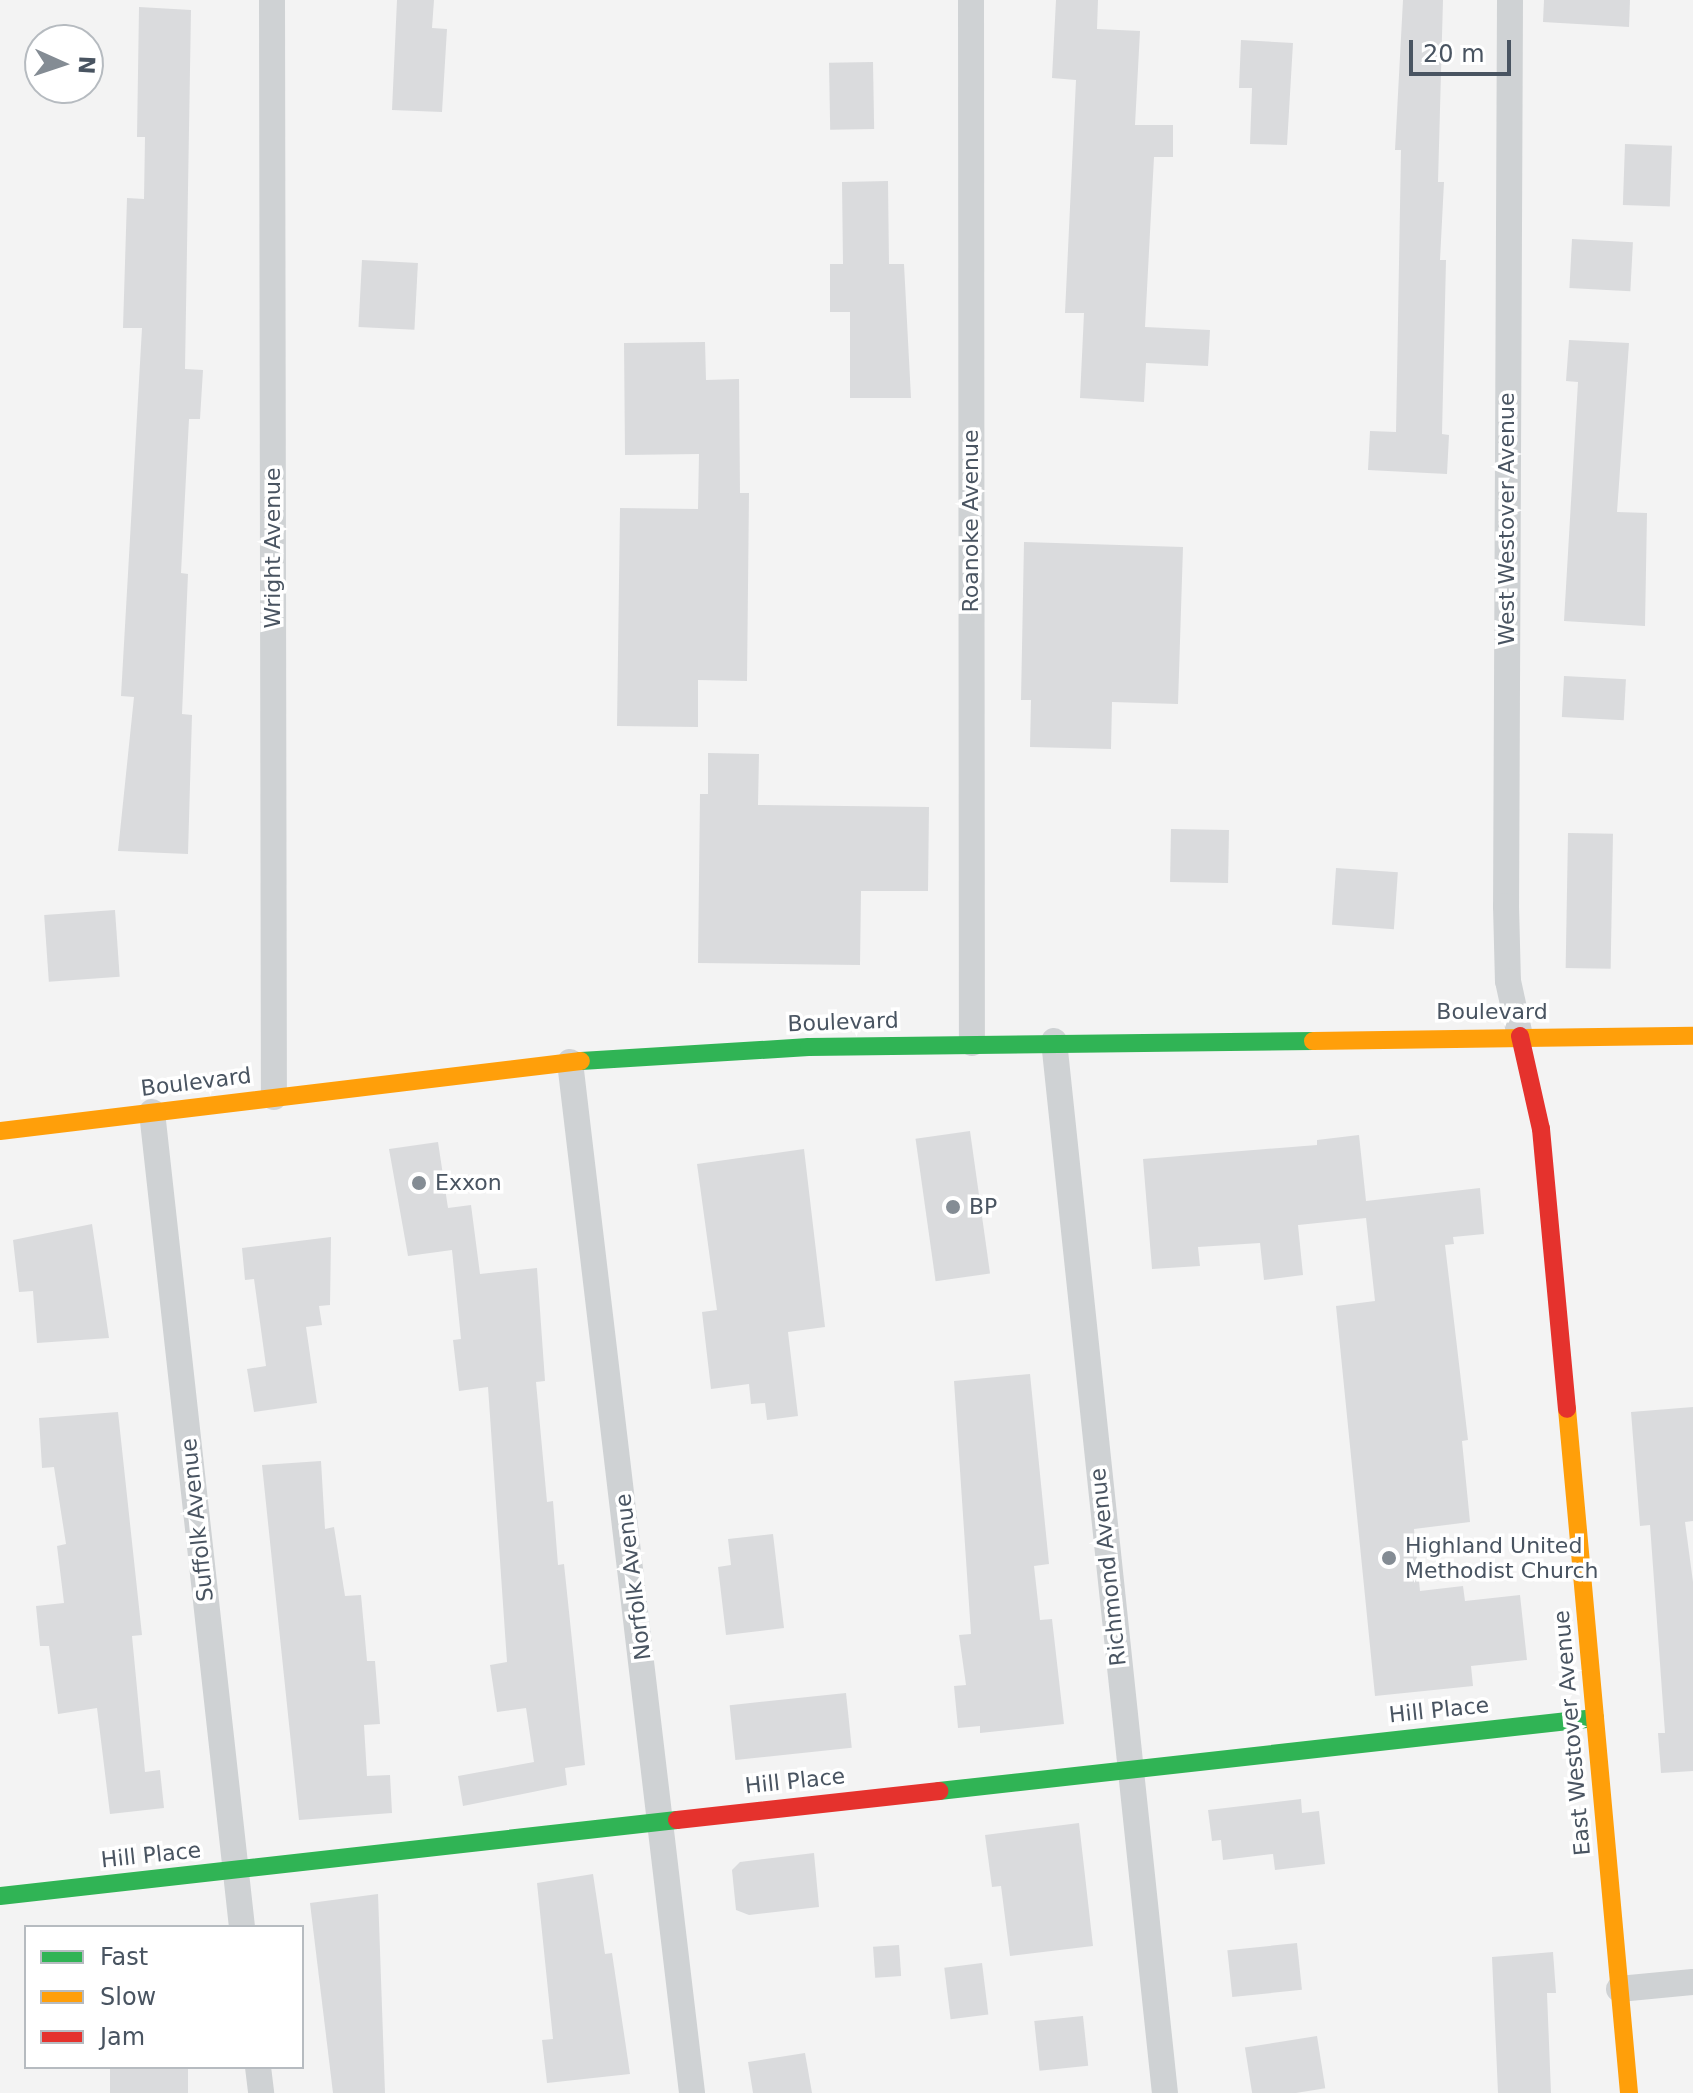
<!DOCTYPE html>
<style>
body{margin:0}
#map{position:relative;width:1693px;height:2093px;overflow:hidden;background:#f3f3f3;font-family:"DejaVu Sans",sans-serif}
div>[style]{position:absolute}
.building>*{inset:0;background:#dadbdd;transform-origin:0 0}
.street>*{height:26px;margin:-13px;padding:0 13px;transform-origin:13px;border-radius:13px;background:#cfd2d4}
.fast>*{height:18px;margin:-9px;padding:0 9px;transform-origin:9px;border-radius:9px;background:#30b455}
.slow>*{height:18px;margin:-9px;padding:0 9px;transform-origin:9px;border-radius:9px;background:#ff9f0a}
.jam>*{height:18px;margin:-9px;padding:0 9px;transform-origin:9px;border-radius:9px;background:#e5322d}
.dots>*{width:22px;height:22px;translate:-50% -50%;box-sizing:border-box;border:4px solid #fff;border-radius:50%}
span{translate:-50% -50%;white-space:nowrap;text-align:center;line-height:1.15;-webkit-text-stroke:7px #fff;paint-order:stroke}
.street-label{font-size:22px;color:#495461}
.poi-label{font-size:22px;color:#495461}
.left{translate:0 -50%;text-align:left}
.legend{position:absolute;left:24px;top:1925px;width:280px;height:144px;box-sizing:border-box;background:#fff;border:2px solid #b6bbc0;margin:0;padding:10px 14px;list-style:none;font-size:24px;color:#495461}
.legend li{display:flex;align-items:center;gap:16px;height:40px}
.legend b{width:40px;border:2px solid #b6bbc0}
.north{position:absolute;left:24px;top:24px;width:80px;height:80px;box-sizing:border-box;background:#fff;border:2px solid #b6bbc0;border-radius:50%;rotate:93deg;font-size:22px;font-weight:700;line-height:32px;text-align:center;color:#495461}
.north::after{content:'';display:block;margin:auto;width:28px;height:36px;background:#848c94;clip-path:polygon(50% 0,100% 100%,50% 72%,0 100%)}
.scale{position:absolute;left:1409px;top:40px;width:102px;height:36px;box-sizing:border-box;border:4px solid #495461;border-top:0;padding-left:10px;font-size:24px;line-height:28px;white-space:nowrap;color:#495461;-webkit-text-stroke:6px #fff;paint-order:stroke}
</style>
<div id="map">
<div class="building">
<i style="clip-path:polygon(397px 0,434px 0,432px 28px,447px 29px,442px 112px,392px 110px)"></i>
<i style="clip-path:polygon(1056px 0,1098px 0,1097px 29px,1140px 31px,1135px 125px,1173px 125px,1173px 157px,1154px 157px,1145px 327px,1210px 330px,1208px 366px,1146px 363px,1144px 402px,1080px 398px,1084px 313px,1065px 313px,1076px 80px,1052px 78px)"></i>
<i style="clip-path:polygon(1403px 0,1443px 0,1438px 182px,1444px 182px,1440px 260px,1446px 260px,1442px 434px,1449px 435px,1447px 474px,1368px 470px,1370px 431px,1396px 432px,1401px 150px,1395px 150px)"></i>
<i style="clip-path:polygon(1544px 0,1630px 0,1629px 27px,1543px 22px)"></i>
<i style="clip-path:polygon(139px 7px,191px 10px,185px 369px,203px 370px,200px 419px,189px 419px,181px 573px,188px 574px,182px 714px,192px 715px,188px 854px,118px 851px,134px 697px,121px 696px,142px 328px,123px 328px,127px 198px,144px 199px,145px 137px,137px 137px)"></i>
<i style="clip-path:polygon(1241px 40px,1293px 43px,1287px 145px,1250px 144px,1252px 88px,1239px 88px)"></i>
<i style="left:873px;top:62px;width:67px;height:44px;rotate:89deg"></i>
<i style="left:1625px;top:144px;width:47px;height:61px;rotate:2deg"></i>
<i style="clip-path:polygon(888px 181px,889px 264px,904px 264px,911px 398px,850px 398px,850px 312px,830px 312px,830px 264px,843px 264px,842px 182px)"></i>
<i style="left:1572px;top:239px;width:61px;height:49px;rotate:3deg"></i>
<i style="left:362px;top:260px;width:56px;height:67px;rotate:3deg"></i>
<i style="clip-path:polygon(1569px 340px,1629px 343px,1617px 512px,1647px 513px,1645px 626px,1564px 621px,1578px 382px,1566px 381px)"></i>
<i style="clip-path:polygon(705px 342px,706px 380px,739px 379px,740px 493px,749px 493px,747px 681px,698px 680px,698px 727px,617px 726px,620px 508px,698px 509px,699px 454px,625px 455px,624px 343px)"></i>
<i style="clip-path:polygon(1024px 542px,1183px 547px,1178px 704px,1112px 702px,1111px 749px,1030px 747px,1031px 700px,1021px 700px)"></i>
<i style="left:1564px;top:676px;width:62px;height:41px;rotate:3deg"></i>
<i style="clip-path:polygon(708px 753px,759px 754px,758px 805px,929px 807px,928px 891px,861px 891px,860px 965px,698px 963px,700px 794px,708px 794px)"></i>
<i style="left:1171px;top:829px;width:58px;height:53px;rotate:1deg"></i>
<i style="left:1568px;top:833px;width:45px;height:135px;rotate:1deg"></i>
<i style="left:1336px;top:868px;width:62px;height:57px;rotate:4deg"></i>
<i style="left:115px;top:910px;width:67px;height:71px;rotate:86deg"></i>
<i style="left:970px;top:1131px;width:144px;height:55px;rotate:82deg"></i>
<i style="clip-path:polygon(1359px 1135px,1366px 1201px,1480px 1188px,1484px 1234px,1453px 1237px,1454px 1244px,1445px 1245px,1468px 1440px,1462px 1441px,1470px 1522px,1414px 1529px,1420px 1591px,1463px 1586px,1465px 1601px,1520px 1595px,1527px 1660px,1471px 1666px,1473px 1686px,1375px 1696px,1336px 1306px,1375px 1301px,1366px 1218px,1298px 1225px,1303px 1275px,1264px 1280px,1260px 1243px,1198px 1247px,1200px 1266px,1152px 1269px,1143px 1159px,1317px 1145px,1317px 1140px)"></i>
<i style="clip-path:polygon(438px 1142px,448px 1208px,471px 1205px,480px 1274px,537px 1268px,545px 1381px,536px 1382px,547px 1502px,553px 1501px,558px 1565px,564px 1564px,585px 1765px,565px 1768px,567px 1785px,463px 1806px,458px 1776px,534px 1762px,526px 1708px,497px 1712px,490px 1665px,507px 1662px,488px 1387px,459px 1391px,453px 1340px,461px 1339px,452px 1250px,408px 1256px,389px 1149px)"></i>
<i style="clip-path:polygon(804px 1149px,825px 1327px,788px 1332px,798px 1416px,767px 1420px,765px 1403px,751px 1404px,749px 1384px,711px 1389px,702px 1312px,717px 1310px,697px 1164px)"></i>
<i style="clip-path:polygon(92px 1224px,109px 1338px,37px 1343px,33px 1291px,19px 1292px,13px 1240px)"></i>
<i style="clip-path:polygon(331px 1237px,330px 1305px,319px 1306px,322px 1325px,306px 1327px,317px 1403px,254px 1412px,247px 1369px,266px 1366px,254px 1279px,245px 1280px,242px 1248px)"></i>
<i style="clip-path:polygon(1030px 1374px,1049px 1564px,1034px 1566px,1040px 1620px,1052px 1619px,1064px 1724px,980px 1733px,980px 1726px,958px 1728px,954px 1686px,966px 1685px,959px 1635px,971px 1634px,954px 1381px)"></i>
<i style="clip-path:polygon(1693px 1407px,1693px 1521px,1685px 1522px,1693px 1582px,1693px 1771px,1661px 1773px,1658px 1733px,1665px 1733px,1650px 1525px,1640px 1526px,1631px 1412px)"></i>
<i style="clip-path:polygon(118px 1412px,142px 1635px,132px 1636px,145px 1772px,160px 1770px,164px 1808px,110px 1814px,97px 1708px,58px 1714px,49px 1646px,40px 1646px,36px 1606px,64px 1603px,57px 1546px,66px 1544px,54px 1467px,42px 1468px,39px 1418px)"></i>
<i style="clip-path:polygon(321px 1461px,325px 1529px,334px 1527px,345px 1596px,361px 1595px,367px 1661px,375px 1661px,380px 1724px,364px 1725px,367px 1776px,390px 1775px,392px 1813px,299px 1820px,262px 1465px)"></i>
<i style="clip-path:polygon(773px 1534px,784px 1628px,726px 1635px,718px 1567px,731px 1565px,728px 1539px)"></i>
<i style="left:846px;top:1693px;width:55px;height:117px;rotate:84deg"></i>
<i style="clip-path:polygon(1301px 1799px,1302px 1813px,1319px 1811px,1325px 1864px,1275px 1870px,1273px 1854px,1223px 1860px,1221px 1840px,1212px 1841px,1208px 1810px)"></i>
<i style="clip-path:polygon(1079px 1823px,1093px 1946px,1010px 1956px,1001px 1886px,992px 1887px,985px 1835px)"></i>
<i style="clip-path:polygon(814px 1853px,819px 1907px,749px 1915px,736px 1910px,732px 1870px,740px 1862px)"></i>
<i style="clip-path:polygon(593px 1874px,605px 1954px,612px 1953px,630px 2074px,547px 2083px,542px 2040px,553px 2039px,537px 1883px)"></i>
<i style="clip-path:polygon(378px 1894px,385px 2093px,333px 2093px,310px 1903px)"></i>
<i style="left:1297px;top:1943px;width:47px;height:70px;rotate:84deg"></i>
<i style="left:899px;top:1945px;width:31px;height:26px;rotate:86deg"></i>
<i style="clip-path:polygon(1553px 1952px,1556px 1993px,1547px 1993px,1551px 2093px,1498px 2093px,1492px 1957px)"></i>
<i style="left:982px;top:1963px;width:52px;height:38px;rotate:83deg"></i>
<i style="left:1083px;top:2016px;width:50px;height:49px;rotate:84deg"></i>
<i style="left:1317px;top:2036px;width:53px;height:73px;rotate:81deg"></i>
<i style="clip-path:polygon(805px 2053px,812px 2093px,753px 2093px,748px 2062px)"></i>
<i style="left:110px;top:2067px;width:78px;height:26px"></i>
</div>
<div class="street">
<i style="left:272px;top:0;width:1097px;rotate:89.9deg"></i>
<i style="left:971px;top:0;width:1043px;rotate:89.95deg"></i>
<i style="left:1510px;top:0;width:906px;rotate:90.25deg"></i>
<i style="left:1506px;top:906px;width:75px;rotate:88.5deg"></i>
<i style="left:1508px;top:981px;width:56px;rotate:77.7deg"></i>
<i style="left:1054px;top:1041px;width:1058px;rotate:83.98deg"></i>
<i style="left:570px;top:1062px;width:1038px;rotate:83.25deg"></i>
<i style="left:152px;top:1112px;width:820px;rotate:83.7deg"></i>
<i style="left:1619px;top:1989px;width:74px;rotate:-5.4deg"></i>
<i style="left:258px;top:2067px;width:26px;rotate:83deg"></i>
</div>
<div class="fast">
<i style="left:581px;top:1061px;width:228px;rotate:-3.5deg"></i>
<i style="left:809px;top:1047px;width:504px;rotate:-0.68deg"></i>
<i style="left:939px;top:1791px;width:660px;rotate:-6.35deg"></i>
<i style="left:0;top:1896px;width:681px;rotate:-6.41deg"></i>
</div>
<div class="slow">
<i style="left:1313px;top:1041px;width:380px;rotate:-0.8deg"></i>
<i style="left:0;top:1131px;width:585px;rotate:-6.87deg"></i>
<i style="left:1567px;top:1409px;width:687px;rotate:84.82deg"></i>
</div>
<div class="jam">
<i style="left:1520px;top:1036px;width:95px;rotate:77.3deg"></i>
<i style="left:1541px;top:1129px;width:281px;rotate:84.7deg"></i>
<i style="left:677px;top:1820px;width:264px;rotate:-6.3deg"></i>
</div>
<div class="dots">
<i style="left:419px;top:1183px;background:#848c94"></i>
<i style="left:953px;top:1207px;background:#848c94"></i>
<i style="left:1389px;top:1558px;background:#848c94"></i>
</div>
<div class="street-label">
<span style="left:1507px;top:519px;rotate:-90deg">West Westover Avenue</span>
<span style="left:971px;top:521px;rotate:-90deg">Roanoke Avenue</span>
<span style="left:273px;top:548px;rotate:-90deg">Wright Avenue</span>
<span style="left:1492px;top:1012px">Boulevard</span>
<span style="left:843px;top:1022px;rotate:-2deg">Boulevard</span>
<span style="left:196px;top:1082px;rotate:-7deg">Boulevard</span>
<span style="left:197px;top:1520px;rotate:-96deg">Suffolk Avenue</span>
<span style="left:1108px;top:1567px;rotate:-96deg">Richmond Avenue</span>
<span style="left:633px;top:1577px;rotate:-97deg">Norfolk Avenue</span>
<span style="left:1439px;top:1710px;rotate:-6deg">Hill Place</span>
<span style="left:1572px;top:1733px;rotate:-95deg">East Westover Avenue</span>
<span style="left:795px;top:1781px;rotate:-6deg">Hill Place</span>
<span style="left:151px;top:1855px;rotate:-6deg">Hill Place</span>
</div>
<div class="poi-label">
<span class="left" style="left:435px;top:1183px">Exxon</span>
<span class="left" style="left:969px;top:1207px">BP</span>
<span class="left" style="left:1405px;top:1558px">Highland United<br>Methodist Church</span>
</div>
<ul class="legend">
<li><b style="height:10px;background:#30b455"></b>Fast</li>
<li><b style="height:10px;background:#ff9f0a"></b>Slow</li>
<li><b style="height:10px;background:#e5322d"></b>Jam</li>
</ul>
<div class="north">N</div>
<div class="scale">20 m</div>
</div>
